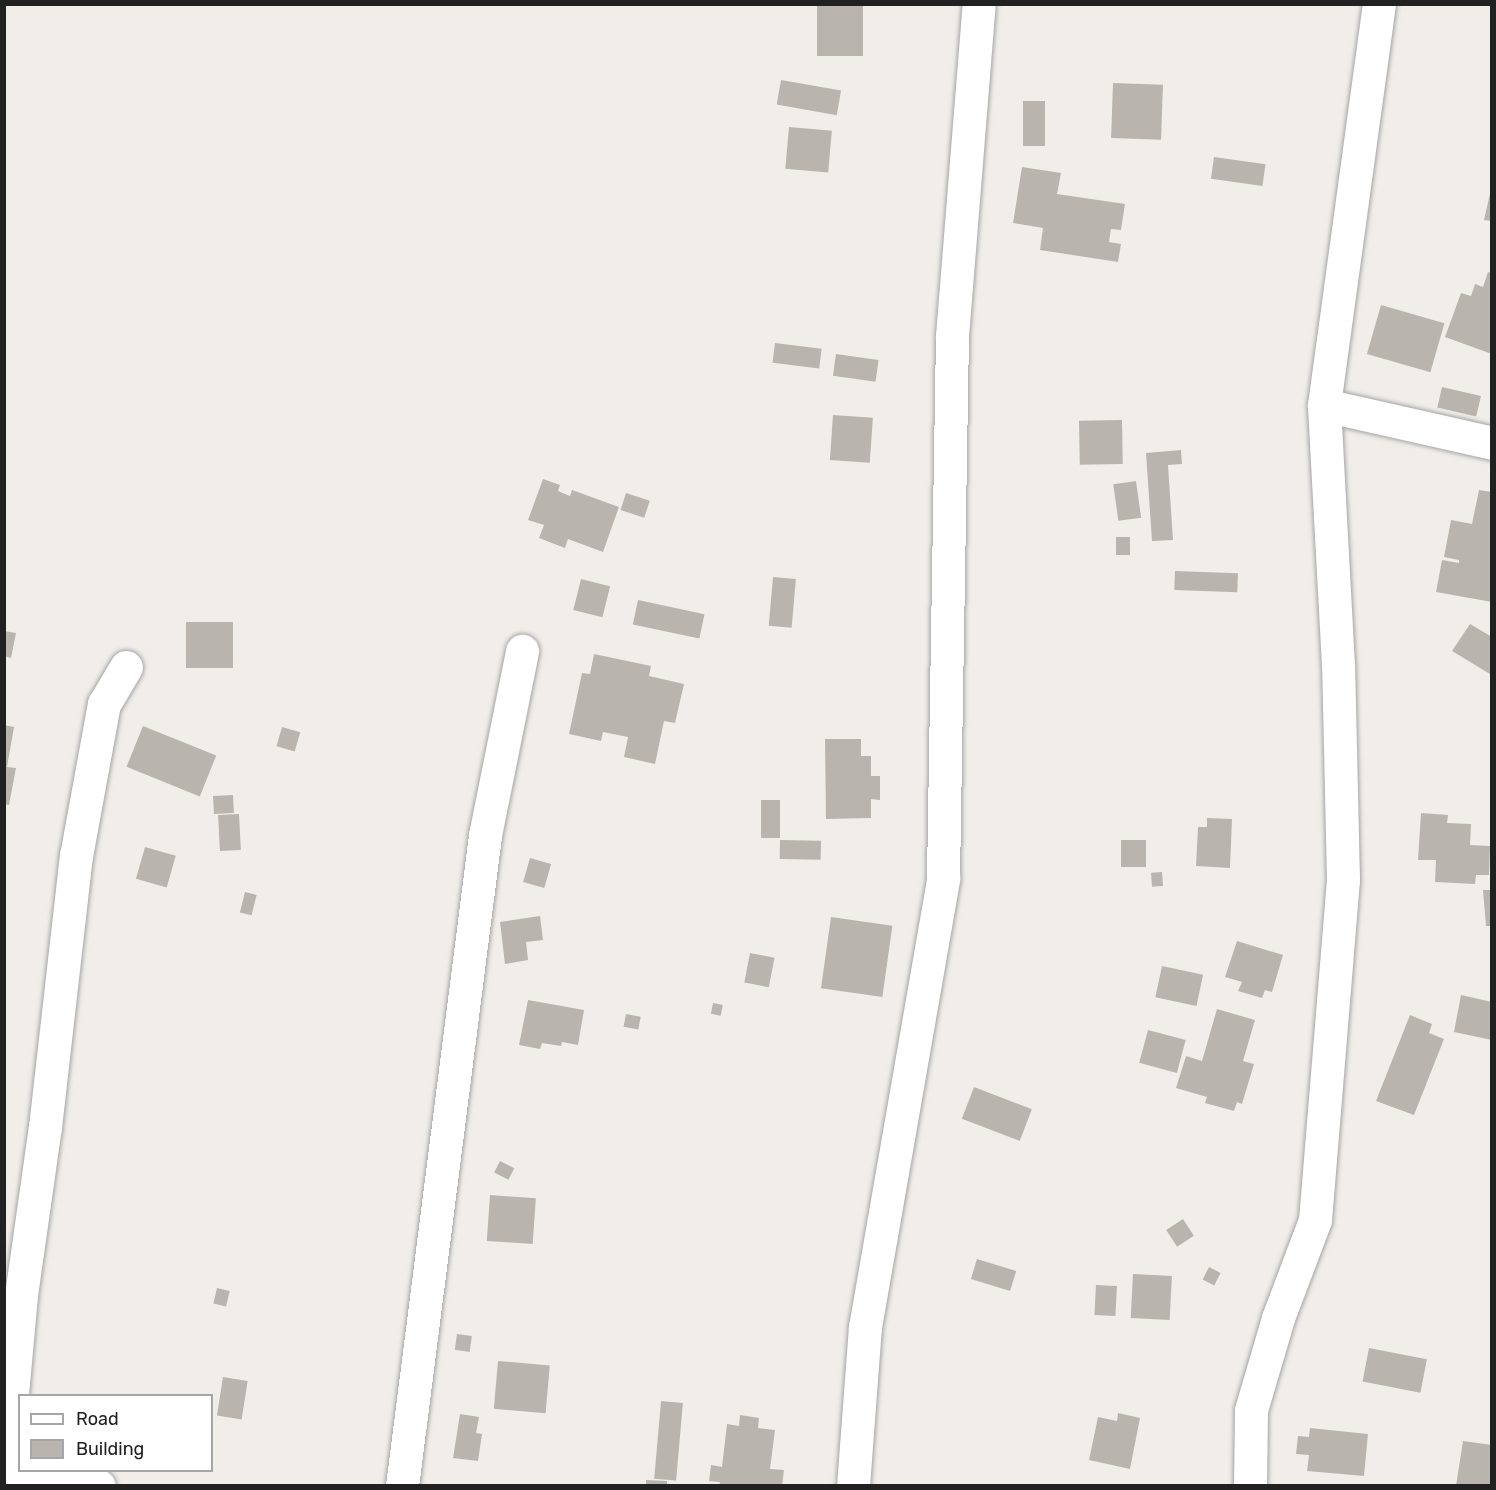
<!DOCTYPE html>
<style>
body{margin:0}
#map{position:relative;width:1496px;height:1490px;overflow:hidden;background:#f1eee9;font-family:Rubik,sans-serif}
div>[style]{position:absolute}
.building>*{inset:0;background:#bab4ae;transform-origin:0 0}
.roads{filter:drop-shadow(0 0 2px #a5a5a5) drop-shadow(0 0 2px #a5a5a5)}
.minor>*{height:33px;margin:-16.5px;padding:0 16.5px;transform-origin:16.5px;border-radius:16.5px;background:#fff}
span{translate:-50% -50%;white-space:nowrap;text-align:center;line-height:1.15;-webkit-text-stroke:6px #fff;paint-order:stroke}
.frame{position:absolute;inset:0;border:6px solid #212121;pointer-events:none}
.legend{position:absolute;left:18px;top:1394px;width:195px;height:78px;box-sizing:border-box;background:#fff;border:2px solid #a6a6a6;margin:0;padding:8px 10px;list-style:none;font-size:18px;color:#212121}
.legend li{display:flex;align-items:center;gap:12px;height:30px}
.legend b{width:30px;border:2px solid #a6a6a6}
</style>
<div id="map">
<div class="building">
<i style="left:817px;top:4px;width:46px;height:52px"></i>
<i style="left:781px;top:80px;width:61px;height:25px;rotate:10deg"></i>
<i style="left:1113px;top:83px;width:50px;height:55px;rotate:2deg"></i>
<i style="left:1023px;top:101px;width:22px;height:45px"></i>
<i style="left:789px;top:127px;width:43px;height:42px;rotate:5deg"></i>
<i style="left:1214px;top:157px;width:52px;height:22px;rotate:8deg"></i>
<i style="clip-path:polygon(1022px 167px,1061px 173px,1057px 194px,1125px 204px,1121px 230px,1111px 229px,1109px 242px,1121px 244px,1118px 262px,1040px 250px,1043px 228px,1013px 223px)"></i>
<i style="clip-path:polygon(1491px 189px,1492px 189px,1492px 221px,1484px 220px)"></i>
<i style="clip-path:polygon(1488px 272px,1492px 273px,1492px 354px,1445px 337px,1461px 293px,1471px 296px,1475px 284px,1483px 287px)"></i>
<i style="left:1381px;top:305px;width:66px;height:51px;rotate:16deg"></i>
<i style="left:775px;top:343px;width:47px;height:20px;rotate:7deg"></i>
<i style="left:836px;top:354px;width:43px;height:22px;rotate:8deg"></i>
<i style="left:1442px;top:387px;width:40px;height:21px;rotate:13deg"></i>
<i style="left:833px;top:415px;width:40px;height:45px;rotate:4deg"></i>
<i style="left:1122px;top:420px;width:44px;height:43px;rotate:89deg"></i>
<i style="clip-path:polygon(1181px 450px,1182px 464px,1168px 465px,1173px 540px,1152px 541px,1146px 453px)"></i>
<i style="clip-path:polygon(543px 479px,560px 485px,558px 491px,570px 496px,572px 490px,619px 507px,603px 552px,568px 539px,565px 548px,539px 538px,544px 525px,528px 520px)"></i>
<i style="left:1136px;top:481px;width:37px;height:23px;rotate:82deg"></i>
<i style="clip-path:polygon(1479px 490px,1492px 492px,1492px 602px,1436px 592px,1442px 560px,1459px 563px,1459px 560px,1444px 557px,1451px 520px,1472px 524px)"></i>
<i style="left:626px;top:493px;width:25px;height:18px;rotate:18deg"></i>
<i style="left:1116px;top:537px;width:14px;height:18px"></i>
<i style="left:1175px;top:571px;width:63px;height:19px;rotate:2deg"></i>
<i style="left:773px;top:577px;width:23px;height:49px;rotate:5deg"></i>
<i style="left:581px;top:579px;width:30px;height:32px;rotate:14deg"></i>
<i style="left:638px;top:600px;width:68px;height:25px;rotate:12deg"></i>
<i style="left:186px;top:622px;width:47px;height:46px"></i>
<i style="clip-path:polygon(1470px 624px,1492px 637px,1490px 674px,1452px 651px)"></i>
<i style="clip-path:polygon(4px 631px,16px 633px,11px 658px,4px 656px)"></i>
<i style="clip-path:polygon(594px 654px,651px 666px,649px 676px,684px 684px,675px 723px,664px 721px,655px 764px,624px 757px,628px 737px,603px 732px,601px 741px,569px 734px,582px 673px,590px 674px)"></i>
<i style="clip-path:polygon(4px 725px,14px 727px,7px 767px,16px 768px,9px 805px,4px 804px)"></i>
<i style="left:143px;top:726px;width:79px;height:44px;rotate:22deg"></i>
<i style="left:282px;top:727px;width:19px;height:20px;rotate:16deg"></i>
<i style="clip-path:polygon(825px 739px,861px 739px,861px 756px,871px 756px,871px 776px,880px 776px,880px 800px,871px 799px,871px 818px,826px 819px)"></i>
<i style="left:233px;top:795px;width:18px;height:20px;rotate:87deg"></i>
<i style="left:761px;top:800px;width:19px;height:38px"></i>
<i style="clip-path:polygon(1421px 813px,1448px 815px,1447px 823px,1471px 824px,1470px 845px,1490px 846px,1489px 875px,1476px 875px,1475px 884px,1435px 882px,1436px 860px,1418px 860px)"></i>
<i style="left:239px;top:814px;width:36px;height:21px;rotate:87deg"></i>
<i style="clip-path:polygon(1207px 818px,1232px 819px,1230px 868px,1196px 866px,1198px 827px,1207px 827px)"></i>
<i style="left:780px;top:840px;width:41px;height:19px;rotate:1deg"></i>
<i style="left:1121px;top:840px;width:25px;height:27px"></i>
<i style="left:145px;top:847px;width:32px;height:33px;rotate:16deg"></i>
<i style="left:530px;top:858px;width:22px;height:25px;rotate:16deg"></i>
<i style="left:1162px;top:872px;width:14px;height:11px;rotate:86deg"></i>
<i style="clip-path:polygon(1483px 890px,1492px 890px,1492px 926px,1486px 926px)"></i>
<i style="left:245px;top:892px;width:12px;height:21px;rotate:14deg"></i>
<i style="clip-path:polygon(540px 916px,543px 940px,526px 942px,528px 960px,505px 964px,500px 922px)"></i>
<i style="left:831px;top:917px;width:62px;height:72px;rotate:8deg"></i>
<i style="clip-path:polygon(1237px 941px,1283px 955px,1272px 992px,1265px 990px,1262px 998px,1238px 991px,1242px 982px,1225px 977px)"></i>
<i style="left:750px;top:953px;width:25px;height:30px;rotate:11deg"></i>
<i style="left:1162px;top:966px;width:42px;height:32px;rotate:12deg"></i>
<i style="clip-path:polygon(1461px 995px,1492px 1002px,1492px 1040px,1454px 1032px)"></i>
<i style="clip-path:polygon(528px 1000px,584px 1010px,578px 1045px,562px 1042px,561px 1046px,542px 1043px,540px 1049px,519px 1045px)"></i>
<i style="left:713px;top:1003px;width:10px;height:11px;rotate:11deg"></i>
<i style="clip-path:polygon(1217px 1009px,1255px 1020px,1243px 1061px,1254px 1064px,1242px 1104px,1237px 1102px,1234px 1111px,1205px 1103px,1207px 1097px,1176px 1088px,1186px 1056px,1202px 1061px)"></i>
<i style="left:626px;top:1014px;width:15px;height:13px;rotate:11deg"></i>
<i style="clip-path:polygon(1410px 1015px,1432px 1024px,1429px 1033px,1444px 1039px,1414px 1115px,1376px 1101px)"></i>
<i style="left:1148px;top:1030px;width:39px;height:34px;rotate:15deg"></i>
<i style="left:974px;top:1087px;width:62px;height:34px;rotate:21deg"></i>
<i style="left:500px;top:1161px;width:16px;height:13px;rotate:27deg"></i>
<i style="left:490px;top:1195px;width:46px;height:46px;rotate:4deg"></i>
<i style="left:1183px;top:1219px;width:20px;height:20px;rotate:57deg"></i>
<i style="left:977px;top:1259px;width:41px;height:21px;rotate:17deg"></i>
<i style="left:1209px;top:1267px;width:13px;height:14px;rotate:27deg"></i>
<i style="left:1133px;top:1274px;width:39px;height:44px;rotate:3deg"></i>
<i style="left:1096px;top:1285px;width:21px;height:30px;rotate:3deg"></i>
<i style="left:217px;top:1288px;width:13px;height:16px;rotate:13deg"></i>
<i style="left:457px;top:1334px;width:15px;height:16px;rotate:8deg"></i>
<i style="left:1369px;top:1348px;width:59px;height:34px;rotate:11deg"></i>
<i style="left:498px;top:1361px;width:52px;height:48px;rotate:5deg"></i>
<i style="left:223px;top:1377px;width:25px;height:39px;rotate:9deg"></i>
<i style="left:661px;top:1401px;width:22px;height:78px;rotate:5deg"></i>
<i style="clip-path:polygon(1118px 1413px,1140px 1418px,1130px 1469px,1089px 1460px,1098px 1417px,1117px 1421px)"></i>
<i style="clip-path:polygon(460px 1414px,479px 1417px,476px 1433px,482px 1434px,478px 1461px,453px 1458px)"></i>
<i style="clip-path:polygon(740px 1415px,759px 1418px,758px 1428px,775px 1430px,770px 1469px,784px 1470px,782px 1486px,719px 1486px,720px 1482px,709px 1481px,711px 1465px,722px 1467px,727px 1424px,739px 1426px)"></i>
<i style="clip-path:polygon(1310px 1428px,1368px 1434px,1364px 1476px,1307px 1471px,1309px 1455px,1296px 1454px,1298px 1436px,1309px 1437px)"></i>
<i style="clip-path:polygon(1463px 1441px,1492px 1445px,1492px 1486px,1456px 1486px)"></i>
<i style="clip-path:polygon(646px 1480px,667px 1481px,667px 1486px,646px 1486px)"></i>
</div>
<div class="roads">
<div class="minor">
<i style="left:1324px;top:405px;width:172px;rotate:12.7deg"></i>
<i style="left:4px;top:1471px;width:96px;rotate:9deg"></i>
<i style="left:5px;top:1471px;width:177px;rotate:-84.8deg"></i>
<i style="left:21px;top:1295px;width:170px;rotate:-81.9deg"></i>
<i style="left:45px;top:1127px;width:273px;rotate:-83.5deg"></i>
<i style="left:76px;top:856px;width:155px;rotate:-79.6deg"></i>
<i style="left:104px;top:704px;width:43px;rotate:-59.3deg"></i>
<i style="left:402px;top:1486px;width:656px;rotate:-82.73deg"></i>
<i style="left:485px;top:835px;width:188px;rotate:-78.6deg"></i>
<i style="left:853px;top:1486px;width:159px;rotate:-85.7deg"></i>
<i style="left:865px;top:1327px;width:456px;rotate:-80.1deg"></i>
<i style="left:943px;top:878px;width:542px;rotate:-89.05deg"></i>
<i style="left:952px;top:336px;width:333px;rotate:-85.4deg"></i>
<i style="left:1250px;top:1486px;width:76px;rotate:-89.2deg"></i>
<i style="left:1251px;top:1410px;width:96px;rotate:-73.6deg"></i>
<i style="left:1278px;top:1318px;width:105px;rotate:-69.3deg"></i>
<i style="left:1315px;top:1220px;width:341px;rotate:-85.3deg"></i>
<i style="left:1343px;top:880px;width:215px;rotate:-91.3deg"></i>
<i style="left:1338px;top:665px;width:260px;rotate:-93.1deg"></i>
<i style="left:1324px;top:405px;width:405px;rotate:-82.2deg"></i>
</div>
</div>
<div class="frame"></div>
<ul class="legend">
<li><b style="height:8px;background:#fff"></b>Road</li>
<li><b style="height:16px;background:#bab4ae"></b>Building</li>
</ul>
</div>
